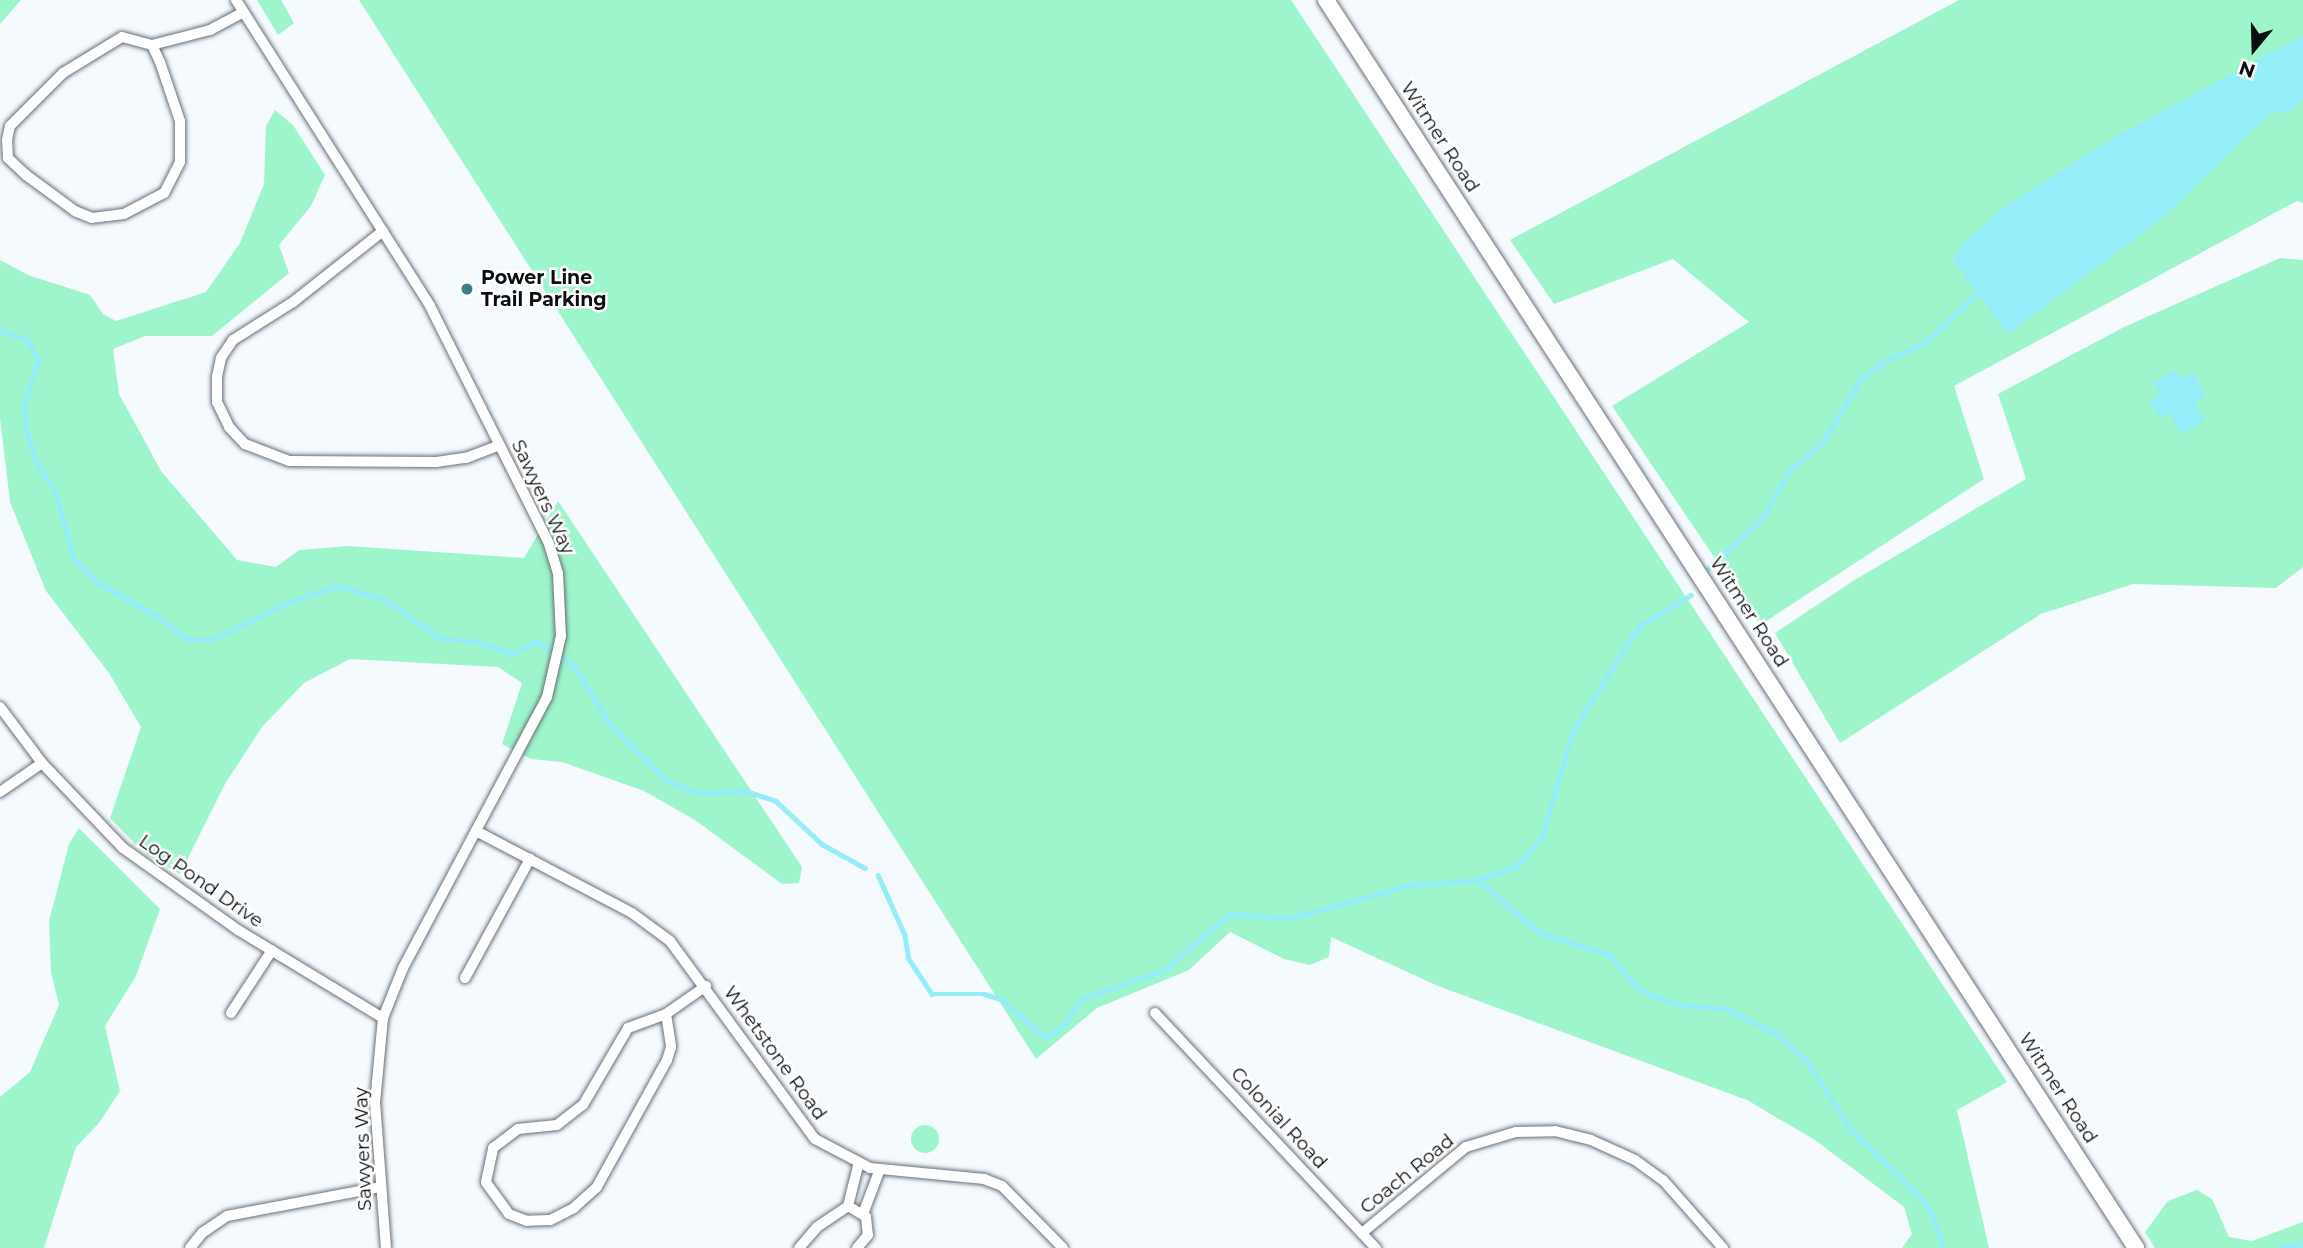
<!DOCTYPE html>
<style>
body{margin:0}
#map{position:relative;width:2303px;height:1248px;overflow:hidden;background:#f5faff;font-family:Montserrat,sans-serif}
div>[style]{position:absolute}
.green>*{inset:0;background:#9ef5cb}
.round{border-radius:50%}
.water>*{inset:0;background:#95edfa}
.stream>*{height:4.5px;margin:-2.25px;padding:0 2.25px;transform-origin:2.25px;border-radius:2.25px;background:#95edfa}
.roads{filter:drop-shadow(0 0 2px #687077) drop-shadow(0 0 2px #687077)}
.street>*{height:10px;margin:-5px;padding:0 5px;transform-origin:5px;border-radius:5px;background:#fff}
.secondary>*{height:16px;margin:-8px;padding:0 8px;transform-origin:8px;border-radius:8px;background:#fff}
.dots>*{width:19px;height:19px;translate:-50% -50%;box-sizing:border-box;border:4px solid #fff;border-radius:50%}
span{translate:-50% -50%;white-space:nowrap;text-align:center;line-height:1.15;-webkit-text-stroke:5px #fff;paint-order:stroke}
.street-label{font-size:19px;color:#0b0e11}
.poi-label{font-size:19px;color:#0b0e11;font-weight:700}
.left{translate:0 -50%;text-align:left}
.north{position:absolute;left:2219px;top:14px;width:70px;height:70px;-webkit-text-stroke:5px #fff;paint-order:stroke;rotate:199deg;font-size:19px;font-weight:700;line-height:28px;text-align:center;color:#0b0e11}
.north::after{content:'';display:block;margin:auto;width:24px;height:32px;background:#0b0e11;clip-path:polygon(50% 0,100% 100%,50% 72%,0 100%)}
</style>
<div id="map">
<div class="green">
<i style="clip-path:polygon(0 0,21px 0,0 24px)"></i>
<i style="clip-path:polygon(257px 0,281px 0,294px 23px,278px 35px)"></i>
<i style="clip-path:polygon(359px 0,1291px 0,2007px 1082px,1957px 1110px,1989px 1248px,1902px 1248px,1912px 1234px,1904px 1207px,1815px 1140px,1747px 1100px,1438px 986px,1331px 937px,1329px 957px,1310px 965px,1284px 959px,1230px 932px,1189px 970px,1097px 1008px,1036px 1059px)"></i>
<i style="clip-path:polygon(1959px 0,2303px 0,2303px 203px,2297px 201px,1954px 386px,1984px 479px,1760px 625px,1612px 406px,1749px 322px,1673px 259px,1554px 304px,1510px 240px)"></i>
<i style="clip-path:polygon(275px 110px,293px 125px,325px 175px,311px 206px,279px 245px,289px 273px,212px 336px,145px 336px,113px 349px,119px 394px,161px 471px,237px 560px,276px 567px,299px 550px,348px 546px,524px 558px,558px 501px,802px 867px,799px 883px,782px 884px,695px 820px,644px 791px,562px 762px,531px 759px,502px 744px,522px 683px,498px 667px,350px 659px,304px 683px,262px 727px,225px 784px,180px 874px,144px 853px,110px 818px,141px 727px,109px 673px,46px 591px,10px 502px,0 418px,0 260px,28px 275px,90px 295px,103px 314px,116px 321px,206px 292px,240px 243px,264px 184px,266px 126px)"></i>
<i style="clip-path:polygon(2280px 258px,2303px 260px,2303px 567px,2276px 588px,2133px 584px,2041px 614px,1840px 743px,1775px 633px,1853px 581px,2026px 479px,1998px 394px,2124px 327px)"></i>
<i style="clip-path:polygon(79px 828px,160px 909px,136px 976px,105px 1026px,120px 1091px,99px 1123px,76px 1147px,44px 1248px,0 1248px,0 1097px,30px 1072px,59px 1005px,51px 972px,49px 921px,69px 844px)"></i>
<i class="round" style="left:911px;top:1125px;width:28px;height:28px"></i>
<i style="clip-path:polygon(2197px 1190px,2212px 1199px,2229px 1237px,2252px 1241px,2303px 1222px,2303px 1248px,2155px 1248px,2145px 1232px,2168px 1201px)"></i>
</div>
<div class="water">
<i style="clip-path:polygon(2303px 36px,2303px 99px,2292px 110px,2269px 114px,2159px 221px,2008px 334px,1953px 261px,1960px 247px,2003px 208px,2113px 138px)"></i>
<i style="clip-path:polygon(2175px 369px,2181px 379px,2193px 372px,2206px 396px,2195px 403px,2205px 421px,2181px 434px,2169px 413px,2159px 418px,2149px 401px,2160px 395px,2153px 382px)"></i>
</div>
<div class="stream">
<i style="left:0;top:330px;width:29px;rotate:20deg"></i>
<i style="left:27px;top:340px;width:22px;rotate:58deg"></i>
<i style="left:39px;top:359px;width:49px;rotate:107.7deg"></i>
<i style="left:24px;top:406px;width:28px;rotate:84deg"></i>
<i style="left:27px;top:434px;width:35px;rotate:70deg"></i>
<i style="left:39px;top:467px;width:28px;rotate:55deg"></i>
<i style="left:55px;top:490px;width:71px;rotate:74.4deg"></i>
<i style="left:74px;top:558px;width:33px;rotate:46deg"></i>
<i style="left:97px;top:582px;width:69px;rotate:29.5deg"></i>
<i style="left:157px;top:616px;width:38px;rotate:37deg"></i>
<i style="left:187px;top:639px;width:24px;rotate:2deg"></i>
<i style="left:211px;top:640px;width:85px;rotate:-26deg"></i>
<i style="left:287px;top:603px;width:54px;rotate:-18.4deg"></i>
<i style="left:338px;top:586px;width:48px;rotate:15.8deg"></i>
<i style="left:384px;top:599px;width:68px;rotate:34.9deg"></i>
<i style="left:440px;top:638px;width:39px;rotate:6deg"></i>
<i style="left:479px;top:642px;width:35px;rotate:20deg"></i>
<i style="left:512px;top:654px;width:28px;rotate:-27deg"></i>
<i style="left:537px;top:641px;width:46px;rotate:34.4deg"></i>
<i style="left:575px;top:667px;width:67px;rotate:58.4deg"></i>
<i style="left:610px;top:724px;width:81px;rotate:45deg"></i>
<i style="left:667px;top:781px;width:32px;rotate:22deg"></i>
<i style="left:697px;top:793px;width:49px;rotate:-2.3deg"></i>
<i style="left:746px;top:791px;width:32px;rotate:18deg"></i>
<i style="left:776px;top:801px;width:63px;rotate:43.1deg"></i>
<i style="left:822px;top:844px;width:49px;rotate:29.2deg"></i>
<i style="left:1707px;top:570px;width:75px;rotate:-42.8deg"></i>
<i style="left:1762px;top:519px;width:55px;rotate:-60.6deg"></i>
<i style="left:1789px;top:471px;width:46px;rotate:-40.6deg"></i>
<i style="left:1824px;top:441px;width:72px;rotate:-59.2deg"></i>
<i style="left:1861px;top:379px;width:30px;rotate:-37deg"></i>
<i style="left:1885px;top:361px;width:45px;rotate:-24.9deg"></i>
<i style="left:1926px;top:342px;width:74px;rotate:-43.4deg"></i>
<i style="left:878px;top:875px;width:66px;rotate:65.8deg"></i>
<i style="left:905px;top:935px;width:24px;rotate:81deg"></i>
<i style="left:909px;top:959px;width:42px;rotate:56.7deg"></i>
<i style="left:932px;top:994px;width:52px"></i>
<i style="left:984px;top:994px;width:18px;rotate:16deg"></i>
<i style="left:1001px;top:999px;width:59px;rotate:41.6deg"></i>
<i style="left:1045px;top:1038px;width:23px;rotate:-34deg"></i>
<i style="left:1064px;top:1025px;width:31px;rotate:-57deg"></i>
<i style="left:1081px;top:999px;width:88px;rotate:-19.3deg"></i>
<i style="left:1164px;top:970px;width:87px;rotate:-40.3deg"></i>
<i style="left:1230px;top:914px;width:61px;rotate:3.8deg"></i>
<i style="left:1291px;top:918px;width:124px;rotate:-15.4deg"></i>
<i style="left:1411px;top:885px;width:67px;rotate:-4.3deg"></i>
<i style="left:1478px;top:880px;width:43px;rotate:-20.6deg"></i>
<i style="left:1518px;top:865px;width:38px;rotate:-50deg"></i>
<i style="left:1542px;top:836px;width:109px;rotate:-73.6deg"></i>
<i style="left:1573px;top:731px;width:110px;rotate:-58.1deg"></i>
<i style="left:1631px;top:638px;width:16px;rotate:-52deg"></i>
<i style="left:1641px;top:625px;width:58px;rotate:-31deg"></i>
<i style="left:1478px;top:880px;width:82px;rotate:40.5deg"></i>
<i style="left:1540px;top:933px;width:72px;rotate:17.7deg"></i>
<i style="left:1609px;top:955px;width:47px;rotate:48.5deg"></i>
<i style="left:1640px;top:990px;width:40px;rotate:21deg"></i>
<i style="left:1677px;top:1004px;width:50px;rotate:5.7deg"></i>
<i style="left:1727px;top:1009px;width:57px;rotate:27deg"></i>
<i style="left:1778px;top:1035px;width:37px;rotate:41deg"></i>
<i style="left:1806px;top:1059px;width:84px;rotate:57.6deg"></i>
<i style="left:1851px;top:1130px;width:98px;rotate:43.8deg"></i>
<i style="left:1922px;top:1198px;width:20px;rotate:57deg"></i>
<i style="left:1933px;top:1215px;width:34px;rotate:73deg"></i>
<i style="left:2279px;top:1248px;width:25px;rotate:-12deg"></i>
</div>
<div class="roads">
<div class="street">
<i style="left:236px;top:0;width:362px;rotate:57.6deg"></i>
<i style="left:430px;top:306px;width:266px;rotate:63.4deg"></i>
<i style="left:549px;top:544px;width:30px;rotate:73deg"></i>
<i style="left:558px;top:573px;width:63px;rotate:87.3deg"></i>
<i style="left:561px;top:636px;width:63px;rotate:102.9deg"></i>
<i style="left:547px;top:697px;width:307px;rotate:118deg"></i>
<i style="left:403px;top:968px;width:54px;rotate:111.8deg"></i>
<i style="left:383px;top:1018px;width:84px;rotate:95.4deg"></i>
<i style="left:375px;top:1102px;width:146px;rotate:85.7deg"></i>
<i style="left:122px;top:37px;width:31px;rotate:15deg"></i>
<i style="left:152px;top:45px;width:19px;rotate:65deg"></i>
<i style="left:160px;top:62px;width:62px;rotate:71.3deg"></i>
<i style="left:180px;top:121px;width:41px;rotate:90deg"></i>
<i style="left:180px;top:162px;width:35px;rotate:117deg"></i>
<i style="left:164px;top:193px;width:45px;rotate:152.3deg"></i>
<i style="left:124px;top:214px;width:32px;rotate:173deg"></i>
<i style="left:92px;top:218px;width:18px;rotate:-158deg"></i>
<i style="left:75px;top:211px;width:61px;rotate:-143.7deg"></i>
<i style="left:26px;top:175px;width:25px;rotate:-137deg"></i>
<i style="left:8px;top:158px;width:18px;rotate:-93deg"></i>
<i style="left:7px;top:140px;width:14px;rotate:-78deg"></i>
<i style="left:10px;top:126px;width:75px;rotate:-45deg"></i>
<i style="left:63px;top:73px;width:69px;rotate:-31.4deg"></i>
<i style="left:152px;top:45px;width:60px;rotate:-14.5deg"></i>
<i style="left:210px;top:30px;width:38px;rotate:-28deg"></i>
<i style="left:383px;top:231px;width:115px;rotate:141.7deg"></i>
<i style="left:293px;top:302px;width:71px;rotate:147.7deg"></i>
<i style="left:233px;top:340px;width:22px;rotate:124deg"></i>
<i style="left:221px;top:358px;width:19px;rotate:102deg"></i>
<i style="left:217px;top:377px;width:25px;rotate:90deg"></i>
<i style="left:217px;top:402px;width:28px;rotate:64deg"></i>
<i style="left:229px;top:427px;width:23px;rotate:47deg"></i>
<i style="left:245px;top:444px;width:47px;rotate:21.1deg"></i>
<i style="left:289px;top:461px;width:147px;rotate:0.4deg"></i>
<i style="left:436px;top:462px;width:30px;rotate:-8deg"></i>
<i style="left:466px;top:458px;width:36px;rotate:-21deg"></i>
<i style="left:0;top:707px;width:70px;rotate:53.1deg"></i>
<i style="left:42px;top:763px;width:117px;rotate:46.4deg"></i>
<i style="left:123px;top:848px;width:141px;rotate:35.5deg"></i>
<i style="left:238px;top:930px;width:170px;rotate:31.3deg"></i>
<i style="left:0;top:792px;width:51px;rotate:-34.6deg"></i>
<i style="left:476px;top:831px;width:176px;rotate:27.7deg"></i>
<i style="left:632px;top:913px;width:47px;rotate:36.4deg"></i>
<i style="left:670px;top:941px;width:245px;rotate:53.8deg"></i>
<i style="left:815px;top:1139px;width:62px;rotate:27.8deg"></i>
<i style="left:870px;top:1168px;width:115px;rotate:5.5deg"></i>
<i style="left:984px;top:1179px;width:19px;rotate:21deg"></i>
<i style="left:1002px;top:1186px;width:87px;rotate:45.5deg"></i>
<i style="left:465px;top:978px;width:136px;rotate:-61.4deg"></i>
<i style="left:231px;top:1013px;width:75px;rotate:-56.9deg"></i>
<i style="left:1155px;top:1013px;width:323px;rotate:46.8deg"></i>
<i style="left:666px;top:1014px;width:33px;rotate:81deg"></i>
<i style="left:671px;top:1047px;width:14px;rotate:107deg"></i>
<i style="left:667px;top:1060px;width:145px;rotate:118.9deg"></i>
<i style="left:597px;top:1187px;width:31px;rotate:138deg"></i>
<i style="left:574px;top:1208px;width:27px;rotate:153deg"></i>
<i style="left:550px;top:1220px;width:23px;rotate:178deg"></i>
<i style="left:527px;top:1221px;width:19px;rotate:-159deg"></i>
<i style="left:509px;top:1214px;width:39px;rotate:-126deg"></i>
<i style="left:486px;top:1182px;width:35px;rotate:-78deg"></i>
<i style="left:493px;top:1148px;width:31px;rotate:-37deg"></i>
<i style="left:518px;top:1129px;width:39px;rotate:-6deg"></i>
<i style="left:557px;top:1125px;width:33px;rotate:-38deg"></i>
<i style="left:583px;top:1105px;width:89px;rotate:-59.7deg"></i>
<i style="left:628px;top:1028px;width:40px;rotate:-20.2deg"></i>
<i style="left:666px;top:1014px;width:49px;rotate:-35deg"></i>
<i style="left:848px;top:1206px;width:45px;rotate:-76deg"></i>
<i style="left:863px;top:1214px;width:48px;rotate:-69.3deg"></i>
<i style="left:1362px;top:1233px;width:135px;rotate:-39.6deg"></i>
<i style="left:1466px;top:1147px;width:52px;rotate:-16.7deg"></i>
<i style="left:1516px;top:1132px;width:39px;rotate:-1deg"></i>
<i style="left:1555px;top:1131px;width:37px;rotate:14deg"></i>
<i style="left:1591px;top:1140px;width:48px;rotate:24.4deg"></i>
<i style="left:1635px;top:1160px;width:34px;rotate:36deg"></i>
<i style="left:1663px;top:1180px;width:91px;rotate:48.6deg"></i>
<i style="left:190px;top:1248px;width:19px;rotate:-51deg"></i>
<i style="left:202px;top:1233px;width:30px;rotate:-34deg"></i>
<i style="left:227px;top:1216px;width:157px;rotate:-10.7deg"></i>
<i style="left:799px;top:1248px;width:28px;rotate:-49deg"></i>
<i style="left:817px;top:1227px;width:37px;rotate:-34deg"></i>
<i style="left:848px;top:1206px;width:21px;rotate:31deg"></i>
<i style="left:866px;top:1217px;width:18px;rotate:84deg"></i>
<i style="left:868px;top:1235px;width:17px;rotate:130deg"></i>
</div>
<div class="secondary">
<i style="left:1326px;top:0;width:1488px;rotate:57.01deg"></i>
</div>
</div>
<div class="dots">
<i style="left:467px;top:289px;background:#388084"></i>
</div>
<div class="street-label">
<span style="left:1440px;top:137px;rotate:57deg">Witmer Road</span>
<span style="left:543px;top:497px;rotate:65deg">Sawyers Way</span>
<span style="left:1749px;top:612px;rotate:57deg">Witmer Road</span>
<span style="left:201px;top:881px;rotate:35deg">Log Pond Drive</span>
<span style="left:775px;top:1053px;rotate:54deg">Whetstone Road</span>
<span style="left:2058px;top:1088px;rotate:57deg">Witmer Road</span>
<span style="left:1279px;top:1118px;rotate:47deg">Colonial Road</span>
<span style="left:363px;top:1149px;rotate:-92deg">Sawyers Way</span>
<span style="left:1407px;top:1174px;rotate:-39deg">Coach Road</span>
</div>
<div class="poi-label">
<span class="left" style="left:481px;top:289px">Power Line<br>Trail Parking</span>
</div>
<div class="north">N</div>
</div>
